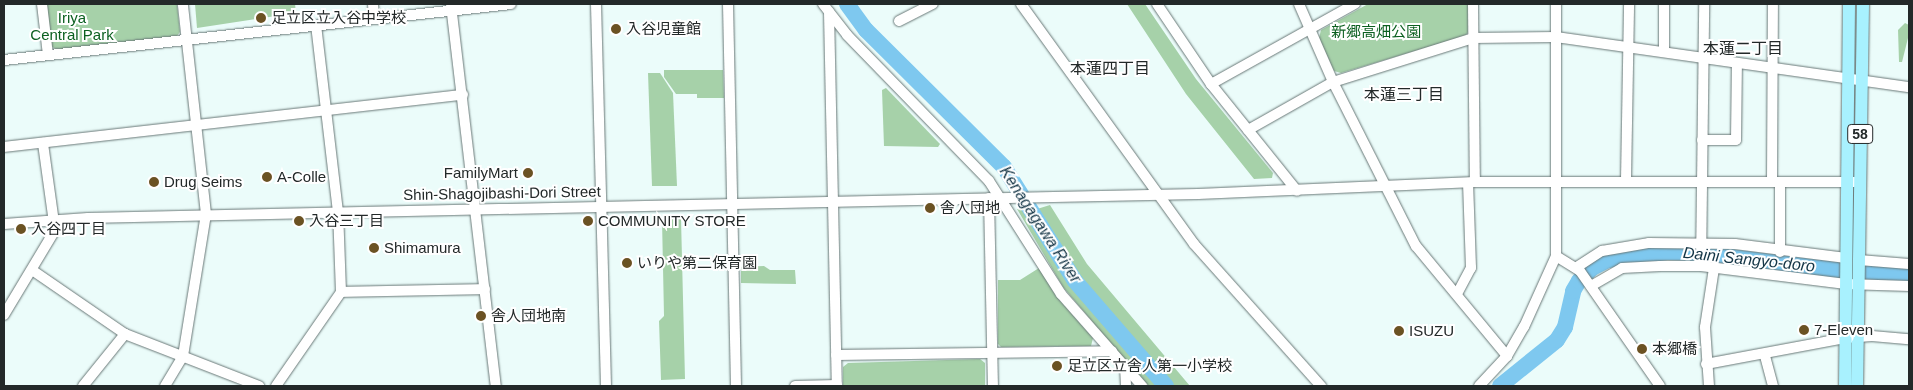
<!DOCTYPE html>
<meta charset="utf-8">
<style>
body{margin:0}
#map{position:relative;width:1913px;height:390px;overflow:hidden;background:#ebfcfa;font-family:Helvetica,"Noto Sans JP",sans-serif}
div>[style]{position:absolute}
.green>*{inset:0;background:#a6d1a9}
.river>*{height:16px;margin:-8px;padding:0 8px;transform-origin:8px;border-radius:8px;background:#7ec8ef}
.roads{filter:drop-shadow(0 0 1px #697877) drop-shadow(0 0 1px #697877)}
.minor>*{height:10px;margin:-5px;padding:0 5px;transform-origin:5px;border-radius:5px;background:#fff}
.major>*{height:12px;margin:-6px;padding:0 6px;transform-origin:6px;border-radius:6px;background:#a8f1fe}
.dots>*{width:14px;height:14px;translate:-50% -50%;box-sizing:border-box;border:2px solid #fff;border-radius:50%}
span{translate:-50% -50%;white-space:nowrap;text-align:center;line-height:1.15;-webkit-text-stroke:4px #fff;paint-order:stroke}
.shield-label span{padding:1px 4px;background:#fff;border:1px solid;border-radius:4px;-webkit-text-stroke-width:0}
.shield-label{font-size:14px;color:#232929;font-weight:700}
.park-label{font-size:15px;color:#0c6021}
.poi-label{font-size:15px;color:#232929}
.left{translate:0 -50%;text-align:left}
.right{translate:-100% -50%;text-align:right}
.street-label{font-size:15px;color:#232929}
.neighbourhood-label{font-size:16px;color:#232929}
.water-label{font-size:16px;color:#143546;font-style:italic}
.frame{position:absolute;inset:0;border:5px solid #232929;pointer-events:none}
</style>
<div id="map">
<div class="green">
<i style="clip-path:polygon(46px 4px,177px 4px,180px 32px,177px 36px,57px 50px,51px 46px)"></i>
<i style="clip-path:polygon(195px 4px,295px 4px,296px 13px,197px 28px)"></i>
<i style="clip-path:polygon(1127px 4px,1145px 4px,1196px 79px,1273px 173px,1272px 178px,1254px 179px,1186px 94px)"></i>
<i style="clip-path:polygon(1368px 4px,1468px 4px,1469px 31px,1465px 36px,1341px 73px,1334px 71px,1319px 38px,1321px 30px)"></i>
<i style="clip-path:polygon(1905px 23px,1909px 25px,1909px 34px,1902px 62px,1899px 62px,1898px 30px)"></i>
<i style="clip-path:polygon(664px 70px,723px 70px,724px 98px,697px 98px,697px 94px,676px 94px,664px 77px)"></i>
<i style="clip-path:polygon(648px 73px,660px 73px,673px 93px,677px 186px,652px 186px)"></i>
<i style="clip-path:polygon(886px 88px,940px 144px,938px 147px,884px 146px,882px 90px)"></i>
<i style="clip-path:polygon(1050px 205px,1087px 264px,1190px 386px,1174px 386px,1077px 272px,1037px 209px)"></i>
<i style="clip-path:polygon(1017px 209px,1025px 210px,1070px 281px,1157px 386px,1147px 386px,1063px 287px)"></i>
<i style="clip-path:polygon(681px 218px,685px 379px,661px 380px,659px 321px,664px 316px,662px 219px)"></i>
<i style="clip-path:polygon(764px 266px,770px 270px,795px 270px,796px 284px,741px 283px,741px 267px)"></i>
<i style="clip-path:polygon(1039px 268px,1056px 296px,1093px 338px,1091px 346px,1001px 347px,998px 344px,998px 280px,1020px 280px)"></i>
<i style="clip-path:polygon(980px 359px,985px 363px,985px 386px,843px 386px,843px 367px,848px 363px)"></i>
</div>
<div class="river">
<i style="left:847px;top:4px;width:32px;rotate:54deg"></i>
<i style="left:866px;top:30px;width:194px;rotate:44.8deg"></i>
<i style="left:1004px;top:167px;width:134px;rotate:58.1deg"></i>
<i style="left:1075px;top:281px;width:139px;rotate:49.1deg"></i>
<i style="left:1500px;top:386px;width:73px;rotate:-38.9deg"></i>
<i style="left:1557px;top:340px;width:15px;rotate:-58deg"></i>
<i style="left:1565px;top:327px;width:37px;rotate:-77deg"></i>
<i style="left:1573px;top:291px;width:12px;rotate:-59deg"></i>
<i style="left:1579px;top:281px;width:18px;rotate:-45deg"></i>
<i style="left:1592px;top:268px;width:18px;rotate:-27deg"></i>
<i style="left:1608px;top:260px;width:61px;rotate:-7.6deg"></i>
<i style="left:1668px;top:252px;width:30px;rotate:2deg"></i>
<i style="left:1698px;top:253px;width:140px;rotate:7deg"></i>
<i style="left:1837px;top:270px;width:72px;rotate:3.2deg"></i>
</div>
<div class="roads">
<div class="minor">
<i style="left:42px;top:4px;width:51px;rotate:83.3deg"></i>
<i style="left:373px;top:4px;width:15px;rotate:86deg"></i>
<i style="left:596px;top:4px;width:382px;rotate:88.5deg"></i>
<i style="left:728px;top:4px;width:382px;rotate:88.8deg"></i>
<i style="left:823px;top:4px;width:39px;rotate:52deg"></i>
<i style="left:847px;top:35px;width:204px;rotate:45.8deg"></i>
<i style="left:989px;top:181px;width:134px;rotate:57.5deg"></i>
<i style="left:1061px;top:294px;width:123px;rotate:48.6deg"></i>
<i style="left:1021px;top:4px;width:296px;rotate:54.2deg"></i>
<i style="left:1194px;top:244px;width:191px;rotate:48.2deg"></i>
<i style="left:1157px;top:4px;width:97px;rotate:56deg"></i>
<i style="left:1211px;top:84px;width:137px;rotate:51.2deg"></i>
<i style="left:1299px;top:4px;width:85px;rotate:66.4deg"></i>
<i style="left:1333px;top:82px;width:184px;rotate:63.2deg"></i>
<i style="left:1416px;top:246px;width:143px;rotate:50.4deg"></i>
<i style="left:1473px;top:4px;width:178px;rotate:89.4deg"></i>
<i style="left:451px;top:5px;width:384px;rotate:83.3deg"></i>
<i style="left:829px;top:12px;width:374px;rotate:88.8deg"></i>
<i style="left:899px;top:21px;width:38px;rotate:-27deg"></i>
<i style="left:1664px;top:52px;width:48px;rotate:-90deg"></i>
<i style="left:4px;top:60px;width:510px;rotate:-6.3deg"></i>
<i style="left:1211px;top:84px;width:165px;rotate:-29.1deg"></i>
<i style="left:1248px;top:130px;width:98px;rotate:-29.5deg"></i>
<i style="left:1333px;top:82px;width:147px;rotate:-17.4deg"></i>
<i style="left:1473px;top:38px;width:83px;rotate:-0.7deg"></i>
<i style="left:1556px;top:37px;width:357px;rotate:8.1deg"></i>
<i style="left:1702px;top:140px;width:34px"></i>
<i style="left:1736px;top:140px;width:77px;rotate:-89.3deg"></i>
<i style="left:4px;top:147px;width:462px;rotate:-6.5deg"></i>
<i style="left:1626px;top:180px;width:176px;rotate:-89deg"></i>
<i style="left:1772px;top:182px;width:178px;rotate:-89.7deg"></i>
<i style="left:989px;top:198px;width:188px;rotate:88.8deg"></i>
<i style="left:4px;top:224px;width:84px;rotate:-4.1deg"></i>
<i style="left:88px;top:218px;width:1110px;rotate:-1.24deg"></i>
<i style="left:1198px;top:194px;width:277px;rotate:-2.5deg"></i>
<i style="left:1475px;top:182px;width:379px"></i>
<i style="left:1780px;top:252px;width:69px;rotate:-90deg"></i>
<i style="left:1556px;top:256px;width:28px;rotate:32deg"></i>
<i style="left:1580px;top:271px;width:140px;rotate:55.2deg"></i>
<i style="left:1859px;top:260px;width:50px;rotate:4.6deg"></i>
<i style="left:1701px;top:266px;width:262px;rotate:-89.3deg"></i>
<i style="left:1577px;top:267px;width:30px;rotate:-33deg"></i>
<i style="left:1602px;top:251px;width:48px;rotate:-9.7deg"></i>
<i style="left:1649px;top:243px;width:86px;rotate:0.7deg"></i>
<i style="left:1735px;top:244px;width:112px;rotate:7.2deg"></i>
<i style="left:32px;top:270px;width:113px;rotate:34.5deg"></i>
<i style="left:125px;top:334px;width:144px;rotate:21.2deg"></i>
<i style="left:1591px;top:286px;width:36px;rotate:-30deg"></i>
<i style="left:1622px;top:268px;width:38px;rotate:-3deg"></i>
<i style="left:1660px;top:266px;width:41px"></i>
<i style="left:1701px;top:266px;width:146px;rotate:7.1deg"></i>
<i style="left:1846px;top:284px;width:63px;rotate:1.8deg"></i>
<i style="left:341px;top:292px;width:144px;rotate:-1.2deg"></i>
<i style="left:1457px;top:294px;width:30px;rotate:-62deg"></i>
<i style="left:1471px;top:268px;width:85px;rotate:-92deg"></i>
<i style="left:4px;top:315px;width:99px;rotate:-59deg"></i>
<i style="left:55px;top:230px;width:88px;rotate:-97.9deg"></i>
<i style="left:836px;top:355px;width:276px;rotate:-0.8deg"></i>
<i style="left:1765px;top:356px;width:31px;rotate:75deg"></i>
<i style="left:1706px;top:364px;width:141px;rotate:-10.6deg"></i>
<i style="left:1845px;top:338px;width:27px;rotate:-4deg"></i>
<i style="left:1872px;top:336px;width:37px;rotate:5deg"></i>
<i style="left:1125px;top:366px;width:20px;rotate:87deg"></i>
<i style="left:83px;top:386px;width:67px;rotate:-51.1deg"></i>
<i style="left:165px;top:386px;width:35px;rotate:-59deg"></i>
<i style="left:183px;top:356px;width:144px;rotate:-80.8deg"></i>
<i style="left:206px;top:214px;width:211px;rotate:-96.3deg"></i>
<i style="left:276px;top:386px;width:114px;rotate:-55.3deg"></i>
<i style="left:341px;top:292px;width:80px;rotate:-92.1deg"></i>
<i style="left:338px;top:212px;width:187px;rotate:-96.7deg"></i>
<i style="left:795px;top:386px;width:42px;rotate:-1.4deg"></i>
<i style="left:1479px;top:386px;width:41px;rotate:-47deg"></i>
<i style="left:1507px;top:356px;width:34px;rotate:-60deg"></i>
<i style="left:1524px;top:327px;width:78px;rotate:-65.7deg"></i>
<i style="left:1556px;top:256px;width:252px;rotate:-90deg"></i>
<i style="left:1709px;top:386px;width:59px;rotate:-93.9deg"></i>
<i style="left:1705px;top:327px;width:60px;rotate:-81.3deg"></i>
</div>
<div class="major">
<i style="left:1845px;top:386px;width:382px;rotate:-89.4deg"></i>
<i style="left:1857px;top:386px;width:382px;rotate:-89.1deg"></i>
</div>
</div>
<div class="dots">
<i style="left:261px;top:18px;background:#6b5223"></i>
<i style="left:616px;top:29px;background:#6b5223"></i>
<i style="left:528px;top:173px;background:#6b5223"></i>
<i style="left:267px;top:177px;background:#6b5223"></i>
<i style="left:154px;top:182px;background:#6b5223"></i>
<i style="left:930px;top:208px;background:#6b5223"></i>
<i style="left:299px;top:221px;background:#6b5223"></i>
<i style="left:588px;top:221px;background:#6b5223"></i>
<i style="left:21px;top:229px;background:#6b5223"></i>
<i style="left:374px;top:248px;background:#6b5223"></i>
<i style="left:627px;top:263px;background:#6b5223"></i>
<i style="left:481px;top:316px;background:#6b5223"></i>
<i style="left:1804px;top:330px;background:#6b5223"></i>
<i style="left:1399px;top:331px;background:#6b5223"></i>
<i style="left:1642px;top:349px;background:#6b5223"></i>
<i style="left:1057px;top:366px;background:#6b5223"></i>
</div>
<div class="shield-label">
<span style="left:1860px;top:134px">58</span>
</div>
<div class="park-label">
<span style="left:72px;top:26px">Iriya<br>Central Park</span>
<span style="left:1376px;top:32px">新郷高畑公園</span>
</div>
<div class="poi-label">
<span class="left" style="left:271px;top:18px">足立区立入谷中学校</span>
<span class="left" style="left:626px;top:29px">入谷児童館</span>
<span class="right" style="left:518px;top:173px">FamilyMart</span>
<span class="left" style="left:277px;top:177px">A-Colle</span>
<span class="left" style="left:164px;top:182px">Drug Seims</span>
<span class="left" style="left:940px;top:208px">舎人団地</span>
<span class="left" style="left:309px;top:221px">入谷三丁目</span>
<span class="left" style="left:598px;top:221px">COMMUNITY STORE</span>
<span class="left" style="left:31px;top:229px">入谷四丁目</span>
<span class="left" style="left:384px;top:248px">Shimamura</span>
<span class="left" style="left:637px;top:263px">いりや第二保育園</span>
<span class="left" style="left:491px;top:316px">舎人団地南</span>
<span class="left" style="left:1814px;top:330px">7-Eleven</span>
<span class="left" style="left:1409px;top:331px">ISUZU</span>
<span class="left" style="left:1652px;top:349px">本郷橋</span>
<span class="left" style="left:1067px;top:366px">足立区立舎人第一小学校</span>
</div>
<div class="street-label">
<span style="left:502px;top:193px;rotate:-1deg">Shin-Shagojibashi-Dori Street</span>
</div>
<div class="neighbourhood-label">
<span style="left:1743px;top:49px">本蓮二丁目</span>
<span style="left:1110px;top:69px">本蓮四丁目</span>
<span style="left:1404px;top:95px">本蓮三丁目</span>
</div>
<div class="water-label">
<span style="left:1040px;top:225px;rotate:57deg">Kenagagawa River</span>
<span style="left:1749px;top:260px;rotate:6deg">Daini Sangyo-doro</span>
</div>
<div class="frame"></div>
</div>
